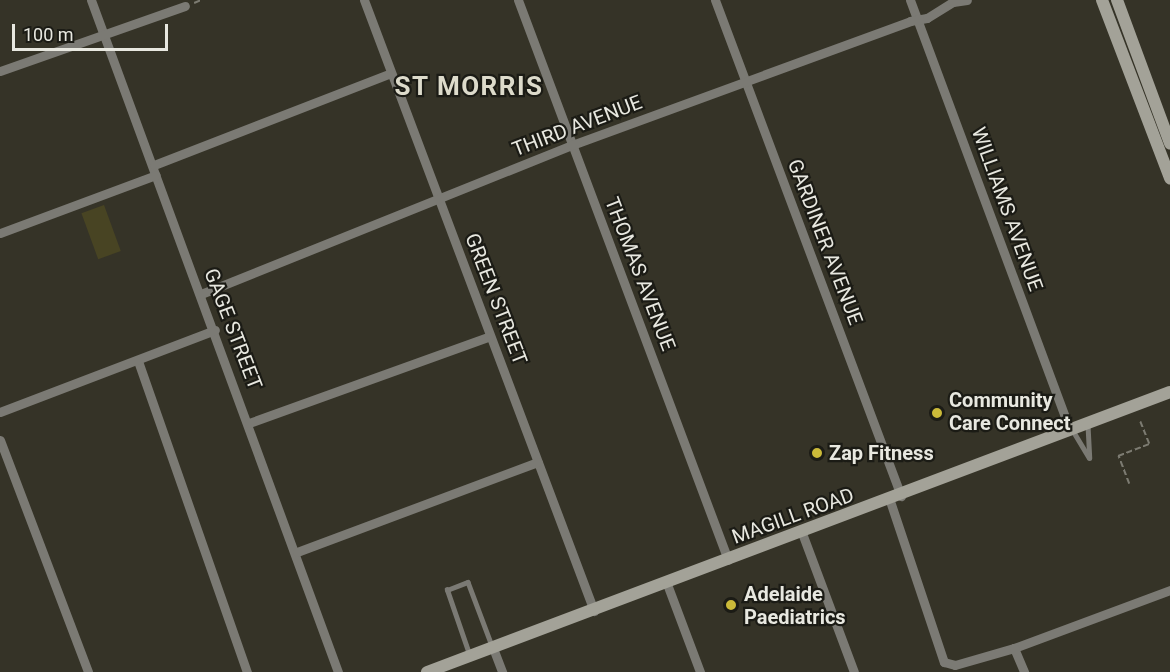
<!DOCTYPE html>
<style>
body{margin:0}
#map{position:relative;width:1170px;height:672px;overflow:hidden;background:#353327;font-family:Roboto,sans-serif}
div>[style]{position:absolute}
.green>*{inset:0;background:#484423;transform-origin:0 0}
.path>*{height:1.5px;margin-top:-0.75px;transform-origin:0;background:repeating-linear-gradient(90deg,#7c7b71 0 6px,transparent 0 9px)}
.service>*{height:4.5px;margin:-2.25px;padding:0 2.25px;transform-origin:2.25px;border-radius:2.25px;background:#7b7a74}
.minor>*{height:9px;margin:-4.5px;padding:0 4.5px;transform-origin:4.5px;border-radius:4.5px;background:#7b7a74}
.secondary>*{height:12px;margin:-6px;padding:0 6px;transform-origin:6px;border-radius:6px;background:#a3a298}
.dots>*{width:16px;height:16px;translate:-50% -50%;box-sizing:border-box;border:3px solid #1b1b15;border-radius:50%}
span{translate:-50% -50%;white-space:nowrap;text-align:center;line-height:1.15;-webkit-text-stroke:4.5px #1b1b15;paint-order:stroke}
.street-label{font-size:20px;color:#e8e8e0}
.poi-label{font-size:20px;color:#e8e8e0;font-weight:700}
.left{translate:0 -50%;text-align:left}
.district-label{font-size:26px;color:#dddbcb;font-weight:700;letter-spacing:1.5px}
.scale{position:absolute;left:12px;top:24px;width:156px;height:27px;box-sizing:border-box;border:3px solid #e8e8e0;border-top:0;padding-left:8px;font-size:18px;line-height:21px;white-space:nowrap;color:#e8e8e0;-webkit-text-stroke:4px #1b1b15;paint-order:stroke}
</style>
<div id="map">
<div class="green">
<i style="left:104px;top:205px;width:49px;height:24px;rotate:70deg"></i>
</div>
<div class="path">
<i style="left:194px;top:3px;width:8px;rotate:-23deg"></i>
<i style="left:1129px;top:484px;width:30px;rotate:-111deg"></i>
<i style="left:1118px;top:456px;width:33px;rotate:-21deg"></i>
<i style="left:1149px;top:444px;width:24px;rotate:-112deg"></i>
</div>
<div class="service">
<i style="left:1088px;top:425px;width:33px;rotate:87deg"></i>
<i style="left:1072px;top:429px;width:33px;rotate:59deg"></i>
<i style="left:469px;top:654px;width:68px;rotate:-109deg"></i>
<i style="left:447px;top:590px;width:22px;rotate:-21deg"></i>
<i style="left:468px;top:582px;width:68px;rotate:69.4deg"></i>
</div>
<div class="minor">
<i style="left:91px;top:0;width:716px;rotate:69.82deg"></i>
<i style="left:364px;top:0;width:653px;rotate:69.37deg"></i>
<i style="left:518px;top:0;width:598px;rotate:69.44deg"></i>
<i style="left:715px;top:0;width:530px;rotate:69.44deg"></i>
<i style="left:910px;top:0;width:459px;rotate:69.6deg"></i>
<i style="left:0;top:71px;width:196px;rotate:-19.4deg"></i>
<i style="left:154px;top:165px;width:254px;rotate:-21.2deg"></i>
<i style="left:0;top:233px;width:166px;rotate:-20.4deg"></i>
<i style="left:201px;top:294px;width:400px;rotate:-21.9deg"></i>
<i style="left:572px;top:145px;width:360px;rotate:-20.1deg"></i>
<i style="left:910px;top:21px;width:17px;rotate:-10deg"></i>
<i style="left:927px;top:18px;width:31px;rotate:-32deg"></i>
<i style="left:953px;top:2px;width:14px;rotate:-8deg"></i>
<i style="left:138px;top:361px;width:330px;rotate:70.7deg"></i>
<i style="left:0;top:412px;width:230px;rotate:-20.9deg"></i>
<i style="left:249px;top:423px;width:256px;rotate:-19.8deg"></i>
<i style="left:0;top:440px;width:248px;rotate:69.2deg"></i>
<i style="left:890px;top:501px;width:170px;rotate:71.5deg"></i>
<i style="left:944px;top:662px;width:11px;rotate:15deg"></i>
<i style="left:955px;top:665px;width:61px;rotate:-16.1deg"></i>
<i style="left:1014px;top:648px;width:166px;rotate:-20.4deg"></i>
<i style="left:802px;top:533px;width:148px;rotate:69.5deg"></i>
<i style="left:297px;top:552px;width:257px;rotate:-20.5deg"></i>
<i style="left:667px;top:584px;width:94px;rotate:69.4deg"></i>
<i style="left:493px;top:648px;width:26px;rotate:69deg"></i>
<i style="left:1014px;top:648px;width:26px;rotate:67deg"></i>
</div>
<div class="secondary">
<i style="left:1102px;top:0;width:191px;rotate:69.1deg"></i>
<i style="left:1117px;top:0;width:153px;rotate:69.7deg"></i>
<i style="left:427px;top:672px;width:794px;rotate:-20.65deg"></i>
</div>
<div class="dots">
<i style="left:937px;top:413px;background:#cbba39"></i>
<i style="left:817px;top:453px;background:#cbba39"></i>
<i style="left:731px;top:605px;background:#cbba39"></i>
</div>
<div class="street-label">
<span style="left:577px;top:126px;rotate:-21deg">THIRD AVENUE</span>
<span style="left:1007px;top:209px;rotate:70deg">WILLIAMS AVENUE</span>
<span style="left:825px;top:242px;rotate:69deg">GARDINER AVENUE</span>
<span style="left:640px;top:274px;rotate:69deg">THOMAS AVENUE</span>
<span style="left:496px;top:299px;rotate:69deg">GREEN STREET</span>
<span style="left:233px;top:329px;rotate:69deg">GAGE STREET</span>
<span style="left:793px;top:516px;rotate:-20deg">MAGILL ROAD</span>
</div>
<div class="poi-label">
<span class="left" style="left:949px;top:412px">Community<br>Care Connect</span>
<span class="left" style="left:829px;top:453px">Zap Fitness</span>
<span class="left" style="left:744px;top:606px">Adelaide<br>Paediatrics</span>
</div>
<div class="district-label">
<span style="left:469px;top:87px">ST MORRIS</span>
</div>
<div class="scale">100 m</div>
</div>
